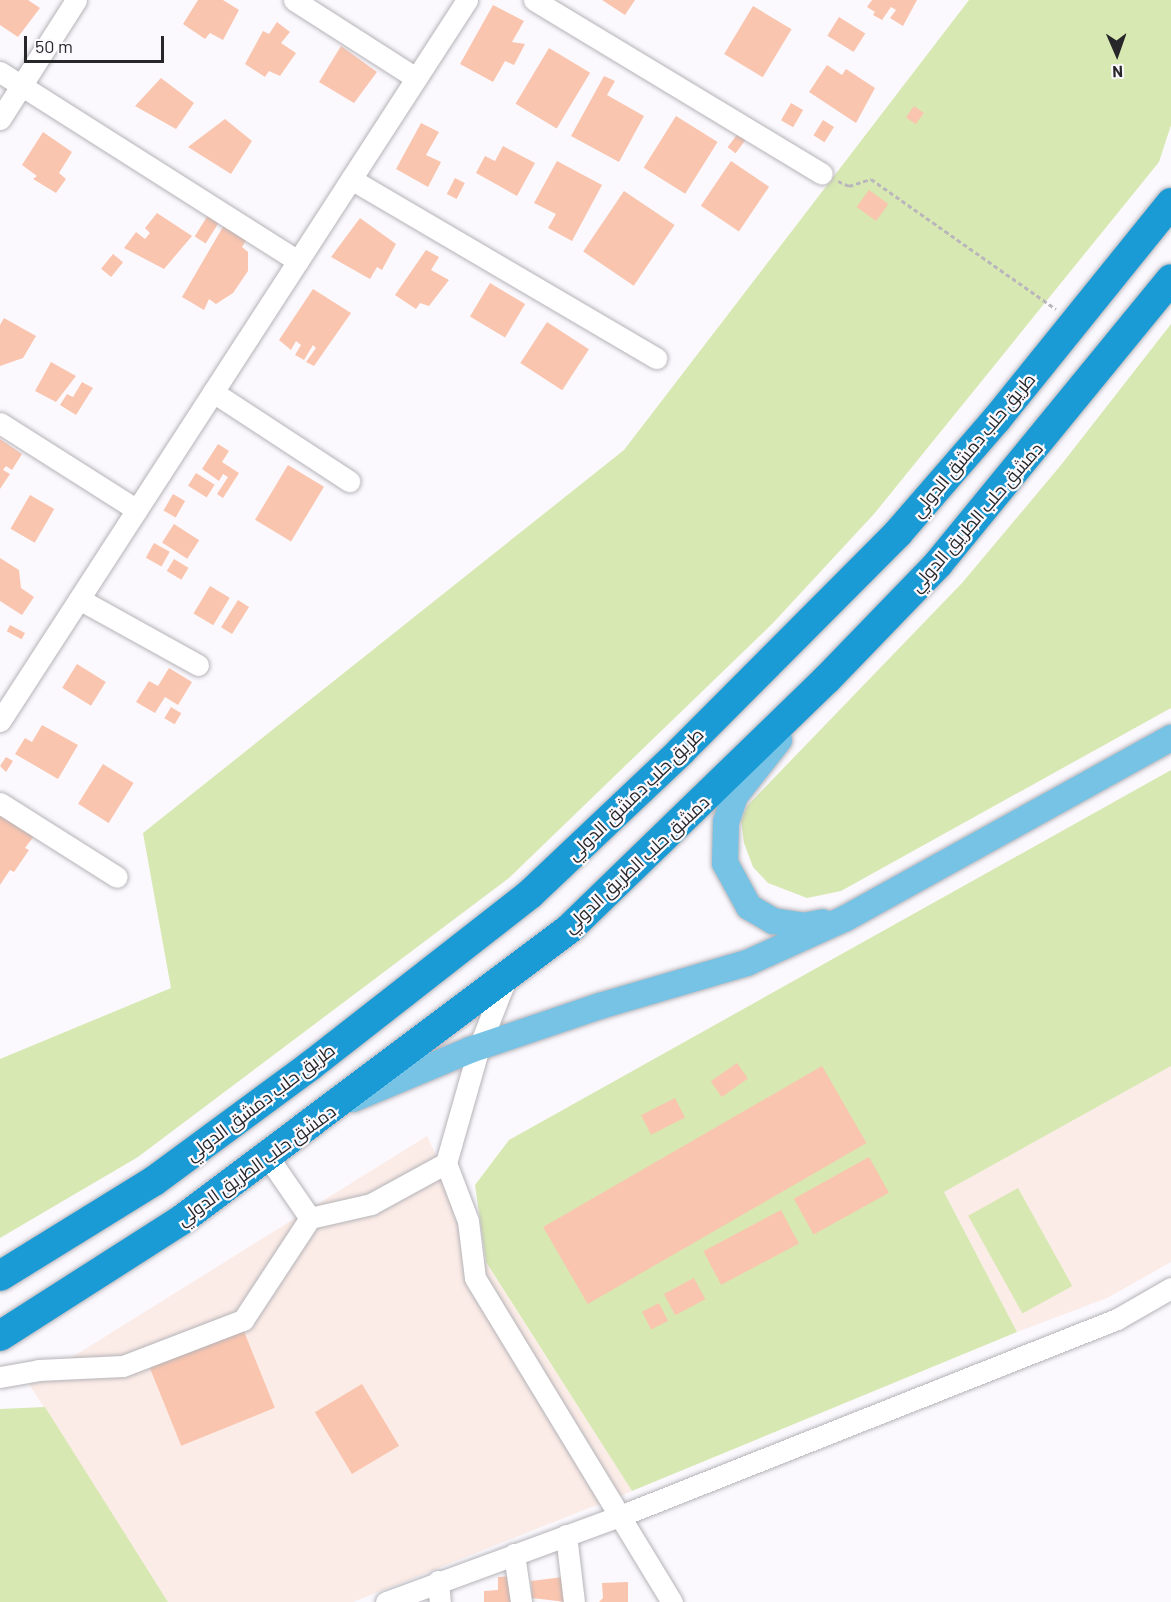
<!DOCTYPE html>
<meta charset="utf-8">
<style>
body{margin:0}
#map{position:relative;width:1171px;height:1602px;overflow:hidden;background:#fbf9fe;font-family:Barlow,Cairo,sans-serif}
div>[style]{position:absolute}
.industrial>*{inset:0;background:#fcece7}
.green>*{inset:0;background:#d8e8b2;transform-origin:0 0}
.building>*{inset:0;background:#fac5af;transform-origin:0 0}
.path>*{height:3px;margin-top:-1.5px;transform-origin:0;background:repeating-linear-gradient(90deg,#b9b7bb 0 4.5px,transparent 0 7.5px)}
.roads{filter:drop-shadow(0 0 2px #b5b3b8) drop-shadow(0 0 2px #b5b3b8)}
.minor>*{height:21px;margin:-10.5px;padding:0 10.5px;transform-origin:10.5px;border-radius:10.5px;background:#fff}
.major>*{height:26px;margin:-13px;padding:0 13px;transform-origin:13px;border-radius:13px;background:#76c3e6}
.highway>*{height:30px;margin:-15px;padding:0 15px;transform-origin:15px;border-radius:15px;background:#1a9bd5}
span{translate:-50% -50%;white-space:nowrap;text-align:center;line-height:1.15;-webkit-text-stroke:4.5px #fbf9fe;paint-order:stroke}
.street-label{font-size:18px;color:#272628}
.north{position:absolute;left:1087px;top:24px;width:60px;height:60px;-webkit-text-stroke:4px #fbf9fe;paint-order:stroke;rotate:178deg;font-size:16px;font-weight:700;line-height:24px;text-align:center;color:#272628}
.north::after{content:'';display:block;margin:auto;width:21px;height:27px;background:#272628;clip-path:polygon(50% 0,100% 100%,50% 72%,0 100%)}
.scale{position:absolute;left:24px;top:36px;width:140px;height:27px;box-sizing:border-box;border:3px solid #272628;border-top:0;padding-left:8px;font-size:18px;line-height:21px;white-space:nowrap;color:#272628;-webkit-text-stroke:4px #fbf9fe;paint-order:stroke}
</style>
<div id="map">
<div class="industrial">
<i style="clip-path:polygon(1171px 1066px,1171px 1262px,1107px 1298px,1017px 1332px,944px 1192px)"></i>
<i style="clip-path:polygon(427px 1136px,486px 1263px,632px 1491px,353px 1602px,168px 1602px,29px 1384px)"></i>
</div>
<div class="green">
<i style="clip-path:polygon(969px 0,1171px 0,1171px 125px,1159px 162px,874px 514px,772px 624px,509px 878px,138px 1157px,0 1238px,0 1059px,171px 988px,143px 833px,624px 450px)"></i>
<i style="clip-path:polygon(1171px 324px,1171px 708px,841px 891px,807px 898px,768px 883px,753px 867px,744px 843px,741px 821px,747px 806px,962px 583px,1061px 465px)"></i>
<i style="clip-path:polygon(1171px 770px,1171px 1066px,944px 1192px,1017px 1332px,632px 1491px,486px 1262px,475px 1185px,509px 1140px)"></i>
<i style="left:1018px;top:1188px;width:112px;height:57px;rotate:61deg"></i>
<i style="clip-path:polygon(45px 1407px,168px 1602px,0 1602px,0 1409px)"></i>
</div>
<div class="building">
<i style="clip-path:polygon(0 0,28px 0,40px 8px,18px 37px,0 25px)"></i>
<i style="clip-path:polygon(198px 0,223px 0,239px 10px,223px 40px,210px 33px,205px 39px,183px 24px)"></i>
<i style="clip-path:polygon(602px 0,635px 0,625px 15px)"></i>
<i style="clip-path:polygon(872px 0,917px 0,903px 26px,890px 18px,896px 10px,891px 7px,882px 20px,873px 15px,875px 12px,867px 7px)"></i>
<i style="clip-path:polygon(493px 5px,524px 21px,512px 42px,525px 44px,514px 65px,505px 61px,493px 82px,460px 64px)"></i>
<i style="left:753px;top:6px;width:45px;height:56px;rotate:31deg"></i>
<i style="left:839px;top:17px;width:31px;height:22px;rotate:32deg"></i>
<i style="clip-path:polygon(277px 22px,290px 32px,281px 43px,296px 53px,280px 76px,269px 71px,265px 77px,245px 64px,263px 31px,269px 34px)"></i>
<i style="clip-path:polygon(341px 46px,377px 72px,354px 103px,319px 82px)"></i>
<i style="left:549px;top:48px;width:48px;height:65px;rotate:31deg"></i>
<i style="clip-path:polygon(827px 65px,842px 75px,846px 69px,875px 88px,856px 123px,809px 92px)"></i>
<i style="clip-path:polygon(604px 76px,615px 81px,607px 95px,644px 116px,619px 162px,571px 136px)"></i>
<i style="clip-path:polygon(161px 78px,194px 103px,176px 129px,135px 106px)"></i>
<i style="left:791px;top:103px;width:14px;height:20px;rotate:30deg"></i>
<i style="left:914px;top:106px;width:12px;height:14px;rotate:35deg"></i>
<i style="left:676px;top:116px;width:49px;height:61px;rotate:32deg"></i>
<i style="clip-path:polygon(225px 119px,252px 141px,231px 174px,188px 147px)"></i>
<i style="left:823px;top:120px;width:13px;height:18px;rotate:32deg"></i>
<i style="clip-path:polygon(421px 123px,439px 132px,426px 155px,441px 162px,428px 187px,396px 169px)"></i>
<i style="clip-path:polygon(43px 132px,72px 152px,59px 173px,66px 179px,56px 193px,33px 179px,37px 176px,22px 165px)"></i>
<i style="left:739px;top:132px;width:10px;height:19px;rotate:37deg"></i>
<i style="clip-path:polygon(503px 146px,535px 163px,517px 196px,476px 173px,485px 156px,495px 161px)"></i>
<i style="clip-path:polygon(557px 161px,602px 185px,572px 241px,548px 228px,556px 214px,534px 203px)"></i>
<i style="left:731px;top:161px;width:46px;height:54px;rotate:34deg"></i>
<i style="left:455px;top:178px;width:11px;height:18px;rotate:27deg"></i>
<i style="left:869px;top:190px;width:24px;height:21px;rotate:36deg"></i>
<i style="left:624px;top:191px;width:61px;height:73px;rotate:34deg"></i>
<i style="left:210px;top:212px;width:13px;height:29px;rotate:32deg"></i>
<i style="clip-path:polygon(157px 213px,192px 236px,164px 269px,124px 248px,136px 232px,145px 239px,150px 233px,145px 228px)"></i>
<i style="clip-path:polygon(360px 218px,396px 244px,382px 270px,377px 267px,370px 279px,331px 257px)"></i>
<i style="clip-path:polygon(224px 225px,247px 239px,242px 247px,248px 252px,248px 271px,233px 293px,216px 304px,209px 299px,204px 310px,182px 297px)"></i>
<i style="clip-path:polygon(426px 250px,439px 257px,431px 270px,449px 280px,429px 306px,420px 303px,416px 309px,395px 295px)"></i>
<i style="left:113px;top:254px;width:13px;height:19px;rotate:39deg"></i>
<i style="left:490px;top:283px;width:41px;height:39px;rotate:31deg"></i>
<i style="clip-path:polygon(313px 289px,351px 313px,314px 366px,306px 362px,316px 348px,313px 345px,304px 360px,295px 355px,301px 345px,296px 341px,291px 350px,279px 340px)"></i>
<i style="clip-path:polygon(4px 318px,36px 336px,23px 358px,0 366px,0 325px)"></i>
<i style="left:547px;top:322px;width:50px;height:49px;rotate:33deg"></i>
<i style="clip-path:polygon(51px 362px,76px 376px,56px 402px,35px 391px)"></i>
<i style="clip-path:polygon(82px 382px,93px 388px,76px 415px,60px 405px,67px 394px,73px 397px)"></i>
<i style="clip-path:polygon(0 439px,22px 454px,12px 470px,6px 466px,3px 470px,10px 474px,0 489px)"></i>
<i style="clip-path:polygon(218px 444px,229px 451px,222px 462px,239px 473px,223px 498px,217px 494px,228px 477px,223px 474px,219px 481px,202px 469px)"></i>
<i style="left:288px;top:465px;width:42px;height:64px;rotate:31deg"></i>
<i style="left:196px;top:473px;width:22px;height:15px;rotate:32deg"></i>
<i style="left:173px;top:494px;width:14px;height:19px;rotate:30deg"></i>
<i style="left:30px;top:495px;width:28px;height:39px;rotate:30deg"></i>
<i style="left:174px;top:524px;width:30px;height:22px;rotate:33deg"></i>
<i style="left:154px;top:543px;width:18px;height:17px;rotate:29deg"></i>
<i style="clip-path:polygon(0 558px,19px 570px,21px 588px,34px 597px,22px 615px,0 601px)"></i>
<i style="left:174px;top:559px;width:17px;height:14px;rotate:31deg"></i>
<i style="left:210px;top:586px;width:23px;height:32px;rotate:31deg"></i>
<i style="left:238px;top:600px;width:13px;height:32px;rotate:32deg"></i>
<i style="left:10px;top:625px;width:17px;height:7px;rotate:28deg"></i>
<i style="left:77px;top:664px;width:34px;height:28px;rotate:32deg"></i>
<i style="clip-path:polygon(169px 668px,192px 682px,178px 705px,165px 697px,155px 713px,136px 702px,149px 681px,158px 686px)"></i>
<i style="left:171px;top:707px;width:12px;height:13px;rotate:31deg"></i>
<i style="clip-path:polygon(42px 725px,78px 745px,58px 779px,15px 754px,25px 738px,32px 742px)"></i>
<i style="clip-path:polygon(6px 757px,13px 761px,6px 772px,0 766px)"></i>
<i style="left:103px;top:764px;width:36px;height:47px;rotate:32deg"></i>
<i style="clip-path:polygon(0 806px,40px 828px,25px 848px,29px 850px,14px 872px,10px 870px,0 885px)"></i>
<i style="left:737px;top:1063px;width:19px;height:32px;rotate:55deg"></i>
<i style="left:822px;top:1066px;width:89px;height:322px;rotate:60deg"></i>
<i style="left:675px;top:1098px;width:22px;height:38px;rotate:63deg"></i>
<i style="left:869px;top:1157px;width:41px;height:86px;rotate:61deg"></i>
<i style="left:781px;top:1210px;width:38px;height:88px;rotate:62deg"></i>
<i style="left:694px;top:1278px;width:24px;height:34px;rotate:62deg"></i>
<i style="left:659px;top:1303px;width:20px;height:19px;rotate:63deg"></i>
<i style="left:243px;top:1329px;width:85px;height:101px;rotate:68deg"></i>
<i style="left:362px;top:1384px;width:72px;height:55px;rotate:59deg"></i>
<i style="clip-path:polygon(514px 1576px,515px 1602px,484px 1602px,484px 1591px,498px 1590px,498px 1577px)"></i>
<i style="clip-path:polygon(563px 1577px,566px 1602px,532px 1598px,531px 1581px)"></i>
<i style="clip-path:polygon(628px 1582px,628px 1602px,599px 1602px,603px 1598px,602px 1583px)"></i>
</div>
<div class="path">
<i style="left:838px;top:181px;width:12px;rotate:24deg"></i>
<i style="left:849px;top:186px;width:23px;rotate:-18deg"></i>
<i style="left:871px;top:179px;width:226px;rotate:35.1deg"></i>
</div>
<div class="roads">
<div class="minor">
<i style="left:294px;top:0;width:145px;rotate:32.6deg"></i>
<i style="left:534px;top:0;width:336px;rotate:31.1deg"></i>
<i style="left:0;top:72px;width:353px;rotate:32.4deg"></i>
<i style="left:0;top:119px;width:141px;rotate:-57.4deg"></i>
<i style="left:351px;top:179px;width:354px;rotate:30.4deg"></i>
<i style="left:213px;top:392px;width:163px;rotate:33.2deg"></i>
<i style="left:0;top:423px;width:162px;rotate:32.4deg"></i>
<i style="left:79px;top:599px;width:136px;rotate:29deg"></i>
<i style="left:0;top:721px;width:859px;rotate:-57.07deg"></i>
<i style="left:0;top:803px;width:138px;rotate:32.3deg"></i>
<i style="left:268px;top:1157px;width:74px;rotate:55.5deg"></i>
<i style="left:310px;top:1218px;width:63px;rotate:-12.9deg"></i>
<i style="left:371px;top:1204px;width:85px;rotate:-28.7deg"></i>
<i style="left:446px;top:1163px;width:62px;rotate:69.2deg"></i>
<i style="left:468px;top:1221px;width:57px;rotate:83deg"></i>
<i style="left:475px;top:1278px;width:379px;rotate:58.7deg"></i>
<i style="left:446px;top:1163px;width:121px;rotate:-74.1deg"></i>
<i style="left:479px;top:1047px;width:76px;rotate:-68.5deg"></i>
<i style="left:0;top:1377px;width:39px;rotate:-10deg"></i>
<i style="left:38px;top:1370px;width:85px;rotate:-2.7deg"></i>
<i style="left:123px;top:1366px;width:129px;rotate:-21deg"></i>
<i style="left:243px;top:1320px;width:122px;rotate:-56.7deg"></i>
<i style="left:566px;top:1535px;width:67px;rotate:83.2deg"></i>
<i style="left:514px;top:1554px;width:49px;rotate:81.7deg"></i>
<i style="left:438px;top:1581px;width:21px;rotate:85deg"></i>
<i style="left:386px;top:1602px;width:249px;rotate:-20.2deg"></i>
<i style="left:620px;top:1516px;width:535px;rotate:-21.62deg"></i>
<i style="left:1117px;top:1319px;width:62px;rotate:-29.9deg"></i>
</div>
<div class="major">
<i style="left:779px;top:740px;width:71px;rotate:128.2deg"></i>
<i style="left:735px;top:796px;width:28px;rotate:109deg"></i>
<i style="left:726px;top:822px;width:41px;rotate:91.4deg"></i>
<i style="left:725px;top:863px;width:50px;rotate:61.4deg"></i>
<i style="left:749px;top:907px;width:28px;rotate:30deg"></i>
<i style="left:773px;top:921px;width:30px;rotate:9deg"></i>
<i style="left:803px;top:926px;width:20px;rotate:-11deg"></i>
<i style="left:353px;top:1099px;width:127px;rotate:-22.7deg"></i>
<i style="left:470px;top:1050px;width:137px;rotate:-18.7deg"></i>
<i style="left:600px;top:1006px;width:153px;rotate:-16.3deg"></i>
<i style="left:747px;top:963px;width:109px;rotate:-24.4deg"></i>
<i style="left:846px;top:918px;width:372px;rotate:-29deg"></i>
</div>
<div class="highway">
<i style="left:0;top:1276px;width:181px;rotate:-31.7deg"></i>
<i style="left:154px;top:1181px;width:194px;rotate:-36.4deg"></i>
<i style="left:310px;top:1066px;width:279px;rotate:-38deg"></i>
<i style="left:530px;top:894px;width:208px;rotate:-43.4deg"></i>
<i style="left:681px;top:751px;width:308px;rotate:-45.1deg"></i>
<i style="left:898px;top:533px;width:150px;rotate:-49.1deg"></i>
<i style="left:996px;top:420px;width:279px;rotate:-51.1deg"></i>
<i style="left:0;top:1336px;width:214px;rotate:-32.6deg"></i>
<i style="left:180px;top:1221px;width:489px;rotate:-36.9deg"></i>
<i style="left:571px;top:927px;width:356px;rotate:-44.1deg"></i>
<i style="left:827px;top:679px;width:160px;rotate:-46deg"></i>
<i style="left:938px;top:564px;width:368px;rotate:-50.7deg"></i>
</div>
</div>
<div class="street-label">
<span style="left:973px;top:445px;rotate:-50deg">طريق حلب دمشق الدولي</span>
<span style="left:976px;top:517px;rotate:-49deg">دمشق حلب الطريق الدولي</span>
<span style="left:635px;top:794px;rotate:-44deg">طريق حلب دمشق الدولي</span>
<span style="left:636px;top:864px;rotate:-43deg">دمشق حلب الطريق الدولي</span>
<span style="left:260px;top:1102px;rotate:-37deg">طريق حلب دمشق الدولي</span>
<span style="left:256px;top:1165px;rotate:-36deg">دمشق حلب الطريق الدولي</span>
</div>
<div class="north">N</div>
<div class="scale">50 m</div>
</div>
